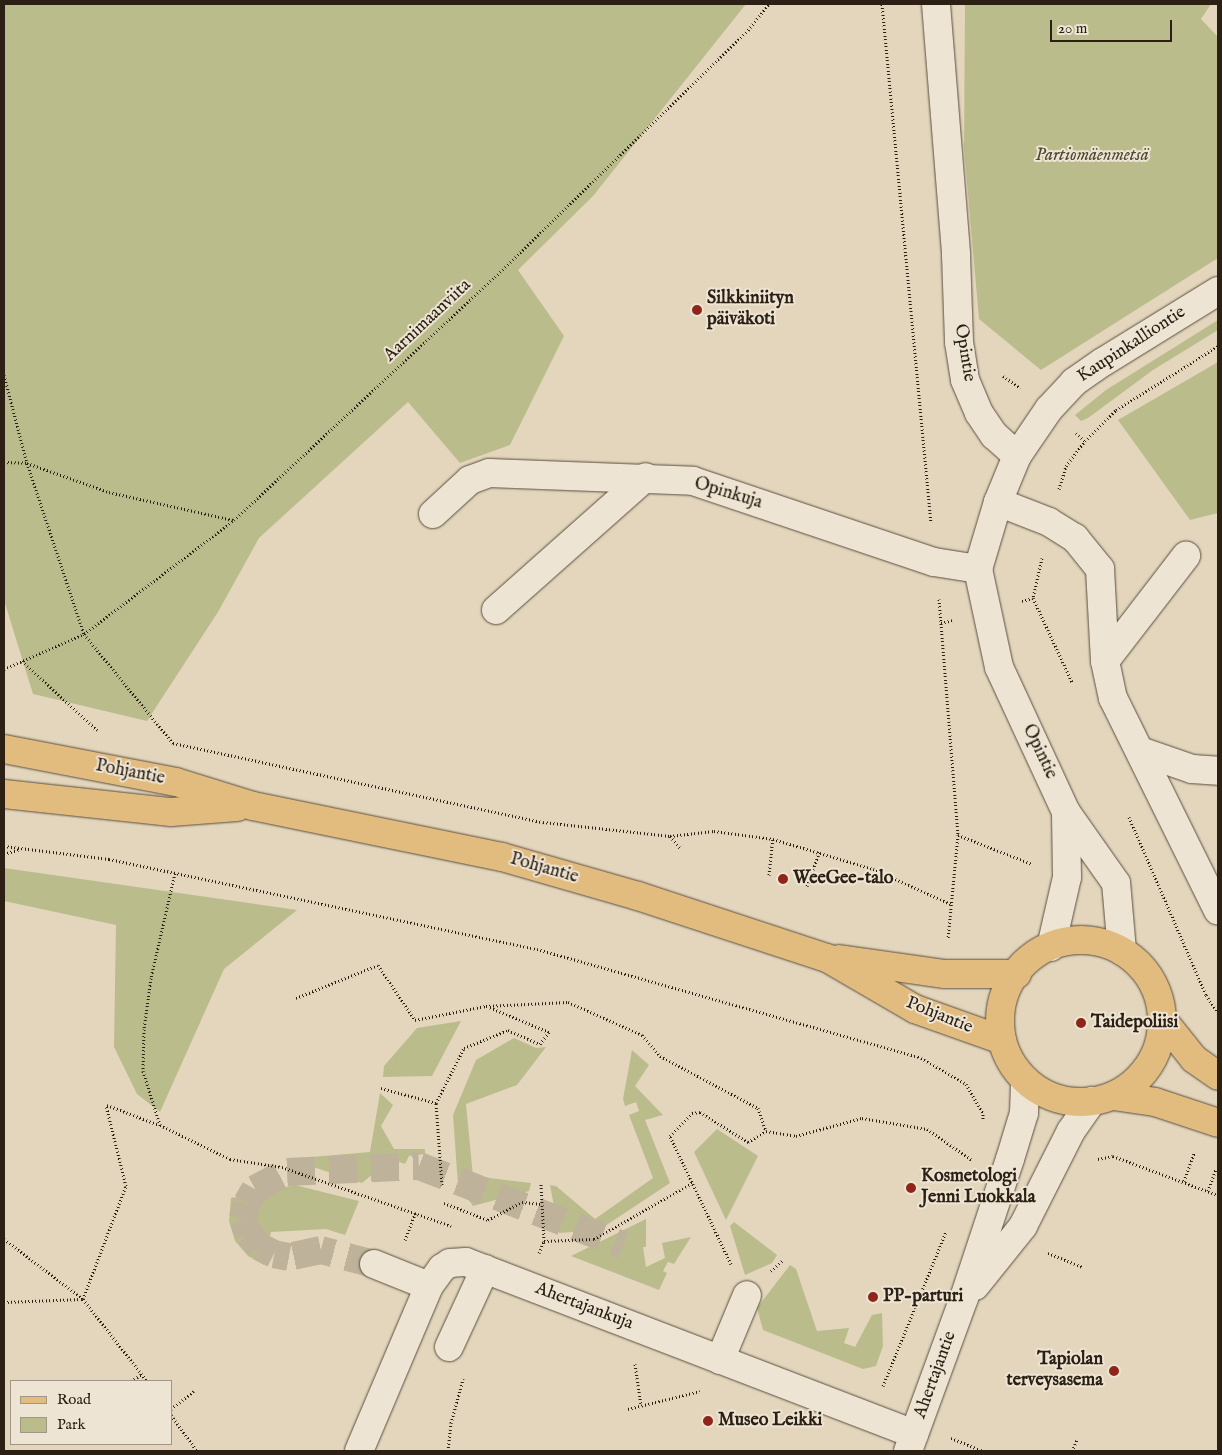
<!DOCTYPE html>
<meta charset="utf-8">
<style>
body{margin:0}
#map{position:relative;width:1222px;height:1455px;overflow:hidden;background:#e3d6bc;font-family:"IM FELL English",serif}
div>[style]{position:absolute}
.green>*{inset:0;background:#bbbc8c}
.minor-tunnel>*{height:28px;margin-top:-14px;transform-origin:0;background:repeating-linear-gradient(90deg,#beb29b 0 28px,transparent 0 42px)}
.path>*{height:3px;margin-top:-1.5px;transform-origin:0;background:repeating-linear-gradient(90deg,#2c2015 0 1px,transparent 0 3.5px)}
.roads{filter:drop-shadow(0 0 1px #5a4e3f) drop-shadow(0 0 1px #5a4e3f)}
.minor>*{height:28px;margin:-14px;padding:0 14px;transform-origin:14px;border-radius:14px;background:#ede4d3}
.major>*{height:28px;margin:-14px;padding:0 14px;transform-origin:14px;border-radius:14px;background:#e2bb7e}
.major>.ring{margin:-14px;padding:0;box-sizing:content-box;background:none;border:28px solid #e2bb7e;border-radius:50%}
.dots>*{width:14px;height:14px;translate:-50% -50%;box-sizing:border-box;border:2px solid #ede4d3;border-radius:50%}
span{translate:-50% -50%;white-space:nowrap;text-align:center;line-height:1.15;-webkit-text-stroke:4px #ede4d3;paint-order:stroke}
.park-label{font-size:18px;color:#504733;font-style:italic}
.poi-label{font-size:18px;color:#2c2015;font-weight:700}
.left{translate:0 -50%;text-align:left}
.right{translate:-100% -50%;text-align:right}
.street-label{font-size:18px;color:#2c2015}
.frame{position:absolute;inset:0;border:5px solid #2c2015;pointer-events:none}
.legend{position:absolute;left:10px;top:1380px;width:162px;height:65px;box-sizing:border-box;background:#ede4d3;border:1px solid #a09687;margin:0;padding:6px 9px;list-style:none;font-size:15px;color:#2c2015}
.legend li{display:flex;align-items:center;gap:10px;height:25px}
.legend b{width:25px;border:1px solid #a09687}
.scale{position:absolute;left:1050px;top:20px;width:122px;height:22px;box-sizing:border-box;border:2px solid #2c2015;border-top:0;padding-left:6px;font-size:15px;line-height:18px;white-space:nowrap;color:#2c2015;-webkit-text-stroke:4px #ede4d3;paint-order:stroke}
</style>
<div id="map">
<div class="green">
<i style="clip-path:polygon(4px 4px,746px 4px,593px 196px,518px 270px,564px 336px,510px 445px,460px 463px,408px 402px,259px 538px,218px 612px,147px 721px,33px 694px,4px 600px)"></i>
<i style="clip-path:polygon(965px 4px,1211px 4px,1201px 19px,1218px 37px,1218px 258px,1041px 370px,979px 319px,964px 149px)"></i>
<i style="clip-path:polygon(1218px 320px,1218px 330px,1153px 370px,1088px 418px,1081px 421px,1075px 415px,1106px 390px)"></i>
<i style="clip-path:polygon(1218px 362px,1218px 513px,1190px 520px,1118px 420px)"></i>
<i style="clip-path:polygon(4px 868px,297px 910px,224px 969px,160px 1112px,137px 1094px,114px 1047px,116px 925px,4px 901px)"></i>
<i style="clip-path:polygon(461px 1021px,432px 1076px,383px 1077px,384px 1066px,417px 1028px)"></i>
<i style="clip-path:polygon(514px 1038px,536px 1048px,546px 1047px,517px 1085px,466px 1104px,473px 1176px,531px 1183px,529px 1191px,473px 1206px,458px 1185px,453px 1115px,476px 1060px)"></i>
<i style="clip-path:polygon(632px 1050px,649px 1065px,635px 1086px,663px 1115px,645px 1120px,670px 1183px,599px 1230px,559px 1233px,550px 1185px,556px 1186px,595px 1219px,653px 1178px,629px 1115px,639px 1111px,636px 1102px,625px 1106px,623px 1099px)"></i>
<i style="clip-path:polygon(380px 1093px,393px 1105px,381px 1126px,394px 1149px,425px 1149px,425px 1154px,409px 1156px,405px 1164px,391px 1159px,362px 1183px,298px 1162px,300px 1158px,370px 1152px)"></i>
<i style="clip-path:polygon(717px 1129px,758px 1156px,726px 1220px,694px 1152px)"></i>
<i style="clip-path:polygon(295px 1185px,359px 1201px,345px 1235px,326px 1229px,271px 1232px,264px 1265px,248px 1256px,235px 1241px,229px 1221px,231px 1198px)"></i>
<i style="clip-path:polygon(646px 1219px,646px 1247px,643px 1247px,646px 1267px,665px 1258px,662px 1243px,691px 1237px,674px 1264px,668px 1262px,663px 1271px,667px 1273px,659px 1290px,571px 1256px)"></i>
<i style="clip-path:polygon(734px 1222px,777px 1255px,772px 1263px,745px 1275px,730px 1226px)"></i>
<i style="clip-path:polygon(790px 1265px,796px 1269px,817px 1331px,849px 1328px,844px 1343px,855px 1347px,872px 1315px,882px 1313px,883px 1346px,876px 1366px,863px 1369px,763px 1330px,757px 1308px)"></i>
</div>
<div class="minor-tunnel">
<i style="left:374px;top:1264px;width:55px;rotate:-165.2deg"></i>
<i style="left:321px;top:1250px;width:33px;rotate:168deg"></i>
<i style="left:289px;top:1257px;width:15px;rotate:-169deg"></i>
<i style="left:274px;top:1254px;width:16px;rotate:-153deg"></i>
<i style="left:260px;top:1247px;width:17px;rotate:-130deg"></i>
<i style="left:249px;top:1234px;width:16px;rotate:-112deg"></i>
<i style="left:243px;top:1219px;width:16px;rotate:-76deg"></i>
<i style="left:247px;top:1203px;width:16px;rotate:-60deg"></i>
<i style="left:255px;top:1189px;width:36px;rotate:-28deg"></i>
<i style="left:287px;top:1172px;width:132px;rotate:-2.6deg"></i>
<i style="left:419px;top:1166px;width:219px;rotate:21.2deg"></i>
</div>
<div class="path">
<i style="left:882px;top:4px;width:521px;rotate:84.61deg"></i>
<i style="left:4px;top:375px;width:91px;rotate:75.4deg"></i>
<i style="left:27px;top:463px;width:180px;rotate:71.6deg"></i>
<i style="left:84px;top:634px;width:141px;rotate:50.8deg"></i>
<i style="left:173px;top:743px;width:378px;rotate:12.1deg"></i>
<i style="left:543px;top:822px;width:128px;rotate:6.3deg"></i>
<i style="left:670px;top:836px;width:44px;rotate:-6.5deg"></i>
<i style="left:714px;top:831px;width:60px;rotate:7.7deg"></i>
<i style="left:773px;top:839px;width:104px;rotate:16.7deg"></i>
<i style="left:873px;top:869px;width:85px;rotate:24.2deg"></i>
<i style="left:1003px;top:376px;width:21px;rotate:35deg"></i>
<i style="left:1076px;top:433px;width:12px;rotate:42deg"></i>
<i style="left:4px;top:462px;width:23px;rotate:2deg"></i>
<i style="left:27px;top:463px;width:87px;rotate:19.5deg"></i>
<i style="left:109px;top:492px;width:127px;rotate:12.7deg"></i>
<i style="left:1059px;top:489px;width:24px;rotate:-73deg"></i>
<i style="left:1066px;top:466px;width:31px;rotate:-53deg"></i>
<i style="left:1085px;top:441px;width:44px;rotate:-45deg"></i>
<i style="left:1116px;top:410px;width:120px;rotate:-32.1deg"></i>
<i style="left:1042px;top:558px;width:41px;rotate:102.7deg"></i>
<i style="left:1033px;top:598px;width:93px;rotate:65.1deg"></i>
<i style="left:939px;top:599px;width:237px;rotate:85.4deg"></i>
<i style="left:958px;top:835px;width:104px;rotate:95.5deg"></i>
<i style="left:1022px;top:601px;width:11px;rotate:-15deg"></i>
<i style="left:941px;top:623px;width:12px;rotate:-14deg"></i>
<i style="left:22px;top:661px;width:102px;rotate:42.6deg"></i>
<i style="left:4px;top:669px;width:87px;rotate:-23.6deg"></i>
<i style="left:84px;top:634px;width:188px;rotate:-37.2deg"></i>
<i style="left:234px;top:520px;width:357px;rotate:-43deg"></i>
<i style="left:495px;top:277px;width:354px;rotate:-44.3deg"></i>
<i style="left:748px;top:30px;width:33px;rotate:-51deg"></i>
<i style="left:1129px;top:817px;width:194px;rotate:66.6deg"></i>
<i style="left:1206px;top:995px;width:22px;rotate:56deg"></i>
<i style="left:958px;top:835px;width:79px;rotate:21.4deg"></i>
<i style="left:670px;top:836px;width:17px;rotate:50deg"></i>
<i style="left:4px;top:846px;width:106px;rotate:7.1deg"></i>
<i style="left:109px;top:859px;width:437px;rotate:11.9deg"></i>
<i style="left:537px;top:949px;width:399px;rotate:15.8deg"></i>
<i style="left:921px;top:1058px;width:52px;rotate:30deg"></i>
<i style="left:966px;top:1084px;width:34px;rotate:60deg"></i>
<i style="left:983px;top:1114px;width:6px;rotate:90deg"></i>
<i style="left:4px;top:854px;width:17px;rotate:-17deg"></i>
<i style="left:175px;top:873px;width:108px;rotate:102.9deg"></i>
<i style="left:151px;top:978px;width:51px;rotate:97.8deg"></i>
<i style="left:144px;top:1029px;width:42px;rotate:91.4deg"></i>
<i style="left:143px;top:1071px;width:57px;rotate:72.5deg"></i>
<i style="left:160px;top:1125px;width:78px;rotate:25.9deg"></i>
<i style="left:230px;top:1159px;width:53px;rotate:8.7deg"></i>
<i style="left:282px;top:1167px;width:179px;rotate:19.2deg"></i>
<i style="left:769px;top:875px;width:36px;rotate:-84deg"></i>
<i style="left:807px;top:886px;width:37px;rotate:-70deg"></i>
<i style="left:296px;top:998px;width:88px;rotate:-21.9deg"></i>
<i style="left:378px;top:965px;width:66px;rotate:56.1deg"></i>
<i style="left:415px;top:1020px;width:72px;rotate:-11.2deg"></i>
<i style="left:486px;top:1006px;width:82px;rotate:-2.8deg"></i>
<i style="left:568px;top:1002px;width:81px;rotate:24deg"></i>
<i style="left:642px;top:1035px;width:28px;rotate:49deg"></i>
<i style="left:660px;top:1056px;width:111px;rotate:28deg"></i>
<i style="left:758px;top:1108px;width:24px;rotate:71deg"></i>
<i style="left:766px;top:1131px;width:30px;rotate:9deg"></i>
<i style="left:796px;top:1136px;width:68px;rotate:-15.3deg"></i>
<i style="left:862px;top:1118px;width:66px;rotate:9.6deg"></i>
<i style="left:927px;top:1129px;width:55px;rotate:34.6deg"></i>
<i style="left:381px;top:1088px;width:57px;rotate:15.3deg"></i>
<i style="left:107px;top:1105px;width:56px;rotate:21deg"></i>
<i style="left:1098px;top:1159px;width:15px;rotate:-11deg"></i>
<i style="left:1113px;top:1156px;width:112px;rotate:20.4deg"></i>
<i style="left:1184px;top:1181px;width:30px;rotate:-70deg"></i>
<i style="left:442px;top:1185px;width:82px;rotate:-94.2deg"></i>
<i style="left:436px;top:1103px;width:62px;rotate:-63deg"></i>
<i style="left:464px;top:1048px;width:48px;rotate:-22.2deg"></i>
<i style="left:508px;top:1030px;width:35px;rotate:24deg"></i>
<i style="left:540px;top:1044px;width:15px;rotate:-53deg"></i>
<i style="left:549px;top:1032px;width:65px;rotate:-157.4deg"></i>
<i style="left:1208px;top:1191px;width:23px;rotate:-70deg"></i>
<i style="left:444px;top:1203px;width:47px;rotate:21.1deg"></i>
<i style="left:488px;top:1220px;width:38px;rotate:-28deg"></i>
<i style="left:522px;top:1202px;width:20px;rotate:6deg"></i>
<i style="left:4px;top:1239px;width:99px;rotate:37.2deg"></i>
<i style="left:83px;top:1299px;width:121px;rotate:-69.2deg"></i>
<i style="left:126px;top:1186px;width:83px;rotate:-103.9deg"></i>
<i style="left:405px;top:1240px;width:30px;rotate:-69deg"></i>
<i style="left:544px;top:1241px;width:50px;rotate:-2.3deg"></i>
<i style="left:594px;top:1239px;width:113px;rotate:-29.7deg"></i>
<i style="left:539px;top:1253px;width:13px;rotate:-67deg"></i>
<i style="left:544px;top:1241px;width:57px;rotate:-93deg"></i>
<i style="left:1048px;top:1253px;width:37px;rotate:22deg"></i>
<i style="left:731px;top:1264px;width:142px;rotate:-115.5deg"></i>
<i style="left:670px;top:1136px;width:32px;rotate:-46deg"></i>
<i style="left:692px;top:1113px;width:8px;rotate:-7deg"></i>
<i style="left:700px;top:1112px;width:57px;rotate:32deg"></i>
<i style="left:748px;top:1142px;width:21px;rotate:-31deg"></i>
<i style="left:771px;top:1271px;width:16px;rotate:-43deg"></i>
<i style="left:4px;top:1302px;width:79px;rotate:-2.2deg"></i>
<i style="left:83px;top:1299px;width:104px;rotate:52deg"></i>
<i style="left:635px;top:1364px;width:41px;rotate:81.7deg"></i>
<i style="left:131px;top:1381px;width:13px;rotate:-32deg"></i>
<i style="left:883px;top:1386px;width:166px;rotate:-67.8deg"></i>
<i style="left:171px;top:1409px;width:29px;rotate:-38deg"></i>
<i style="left:628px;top:1409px;width:74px;rotate:-14deg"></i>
<i style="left:171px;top:1415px;width:44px;rotate:54.2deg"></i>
<i style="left:951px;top:1438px;width:35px;rotate:22deg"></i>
<i style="left:448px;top:1451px;width:28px;rotate:-84deg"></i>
<i style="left:451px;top:1423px;width:46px;rotate:-74.7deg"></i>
<i style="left:1072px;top:1451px;width:12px;rotate:-66deg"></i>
</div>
<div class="roads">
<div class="minor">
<i style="left:936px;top:4px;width:252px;rotate:85.4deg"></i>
<i style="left:956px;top:255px;width:87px;rotate:88deg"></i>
<i style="left:959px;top:342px;width:38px;rotate:81deg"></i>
<i style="left:965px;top:380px;width:36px;rotate:67deg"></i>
<i style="left:979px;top:413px;width:27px;rotate:56deg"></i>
<i style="left:994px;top:435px;width:31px;rotate:42deg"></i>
<i style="left:998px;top:502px;width:55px;rotate:21.4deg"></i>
<i style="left:1049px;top:522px;width:31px;rotate:32deg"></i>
<i style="left:1075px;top:538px;width:40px;rotate:51deg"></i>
<i style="left:1100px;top:569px;width:92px;rotate:86.9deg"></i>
<i style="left:1105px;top:661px;width:38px;rotate:78deg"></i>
<i style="left:1113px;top:698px;width:237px;rotate:63.7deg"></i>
<i style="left:433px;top:514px;width:50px;rotate:-42.6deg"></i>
<i style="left:470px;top:480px;width:20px;rotate:-20deg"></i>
<i style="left:489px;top:473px;width:204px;rotate:2.2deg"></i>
<i style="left:693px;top:481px;width:254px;rotate:18.6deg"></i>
<i style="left:934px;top:562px;width:45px;rotate:9deg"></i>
<i style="left:496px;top:610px;width:200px;rotate:-41.6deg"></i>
<i style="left:1105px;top:661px;width:133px;rotate:-52.4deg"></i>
<i style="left:1140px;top:751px;width:55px;rotate:19.1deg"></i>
<i style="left:1192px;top:769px;width:26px;rotate:4deg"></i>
<i style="left:1051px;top:947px;width:72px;rotate:-77.1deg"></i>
<i style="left:1067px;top:877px;width:65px;rotate:-90.9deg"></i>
<i style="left:1122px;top:951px;width:68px;rotate:-95deg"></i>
<i style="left:1116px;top:883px;width:87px;rotate:-125.2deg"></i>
<i style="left:1066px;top:812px;width:160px;rotate:-114.8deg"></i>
<i style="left:999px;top:667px;width:100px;rotate:-102.1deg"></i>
<i style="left:978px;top:569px;width:70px;rotate:-73.4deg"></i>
<i style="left:998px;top:502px;width:50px;rotate:-67.6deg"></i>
<i style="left:1017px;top:456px;width:57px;rotate:-55.8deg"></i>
<i style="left:1049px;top:409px;width:37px;rotate:-47deg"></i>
<i style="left:1074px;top:382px;width:35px;rotate:-35deg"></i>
<i style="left:1103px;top:362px;width:135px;rotate:-31.7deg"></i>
<i style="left:374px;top:1264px;width:59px;rotate:21.8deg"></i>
<i style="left:975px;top:1286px;width:77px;rotate:-51.3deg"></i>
<i style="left:1023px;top:1226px;width:106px;rotate:-63.2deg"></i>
<i style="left:1071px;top:1131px;width:37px;rotate:-55deg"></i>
<i style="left:449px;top:1347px;width:86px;rotate:-65.2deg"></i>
<i style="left:720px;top:1360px;width:70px;rotate:-67.4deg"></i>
<i style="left:359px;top:1451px;width:179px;rotate:-67deg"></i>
<i style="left:429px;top:1286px;width:22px;rotate:-54deg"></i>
<i style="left:442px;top:1268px;width:9px;rotate:-32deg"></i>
<i style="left:450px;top:1263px;width:16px;rotate:-4deg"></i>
<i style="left:466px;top:1262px;width:480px;rotate:21deg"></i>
<i style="left:908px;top:1451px;width:163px;rotate:-69.9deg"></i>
<i style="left:964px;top:1298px;width:146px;rotate:-71.7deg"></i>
<i style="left:1010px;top:1159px;width:48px;rotate:-73.1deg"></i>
<i style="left:1024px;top:1113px;width:33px;rotate:-88deg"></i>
</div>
<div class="major">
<i style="left:4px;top:749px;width:175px;rotate:10.9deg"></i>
<i style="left:176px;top:782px;width:81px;rotate:17.3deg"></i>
<i style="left:253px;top:806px;width:254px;rotate:11.6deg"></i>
<i style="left:502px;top:857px;width:141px;rotate:16deg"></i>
<i style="left:638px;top:896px;width:199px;rotate:18.2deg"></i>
<i style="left:827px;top:958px;width:102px;rotate:30.1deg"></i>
<i style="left:915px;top:1009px;width:92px;rotate:19.6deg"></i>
<i style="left:4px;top:794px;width:168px;rotate:6.2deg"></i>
<i style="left:171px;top:812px;width:66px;rotate:-4.3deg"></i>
<i class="ring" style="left:1000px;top:940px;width:134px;height:134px"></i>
<i style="left:839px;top:959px;width:107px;rotate:8.1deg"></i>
<i style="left:945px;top:974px;width:72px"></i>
<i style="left:1162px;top:1019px;width:51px;rotate:51.3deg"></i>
<i style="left:1194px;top:1059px;width:29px;rotate:35deg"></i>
<i style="left:1113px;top:1096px;width:42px;rotate:8.1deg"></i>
<i style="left:1155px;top:1102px;width:66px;rotate:18.4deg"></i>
</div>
</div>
<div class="dots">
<i style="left:697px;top:310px;background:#8f2418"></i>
<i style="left:783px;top:879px;background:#8f2418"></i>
<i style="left:1081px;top:1023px;background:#8f2418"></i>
<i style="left:911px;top:1188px;background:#8f2418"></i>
<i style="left:873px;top:1297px;background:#8f2418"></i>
<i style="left:1114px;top:1371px;background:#8f2418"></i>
<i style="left:708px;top:1421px;background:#8f2418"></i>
</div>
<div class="park-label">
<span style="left:1092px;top:156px">Partiomäenmetsä</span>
</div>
<div class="poi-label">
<span class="left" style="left:707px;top:310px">Silkkiniityn<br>päiväkoti</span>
<span class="left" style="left:793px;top:879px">WeeGee-talo</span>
<span class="left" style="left:1091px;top:1023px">Taidepoliisi</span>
<span class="left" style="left:921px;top:1188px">Kosmetologi<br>Jenni Luokkala</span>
<span class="left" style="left:883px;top:1297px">PP-parturi</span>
<span class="right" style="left:1103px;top:1371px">Tapiolan<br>terveysasema</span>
<span class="left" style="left:718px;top:1421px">Museo Leikki</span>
</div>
<div class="street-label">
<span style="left:428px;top:321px;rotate:-43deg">Aarnimaanviita</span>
<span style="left:1132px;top:345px;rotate:-33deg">Kaupinkalliontie</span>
<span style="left:964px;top:353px;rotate:81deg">Opintie</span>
<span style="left:728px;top:494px;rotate:17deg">Opinkuja</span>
<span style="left:1039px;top:752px;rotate:65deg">Opintie</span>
<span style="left:130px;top:773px;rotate:11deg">Pohjantie</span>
<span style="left:544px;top:869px;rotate:16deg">Pohjantie</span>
<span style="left:939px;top:1016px;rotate:22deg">Pohjantie</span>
<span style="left:584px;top:1307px;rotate:21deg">Ahertajankuja</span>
<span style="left:936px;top:1375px;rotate:-70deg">Ahertajantie</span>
</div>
<div class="frame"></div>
<ul class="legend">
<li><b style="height:6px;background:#e2bb7e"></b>Road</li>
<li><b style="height:14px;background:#bbbc8c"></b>Park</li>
</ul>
<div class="scale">20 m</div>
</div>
